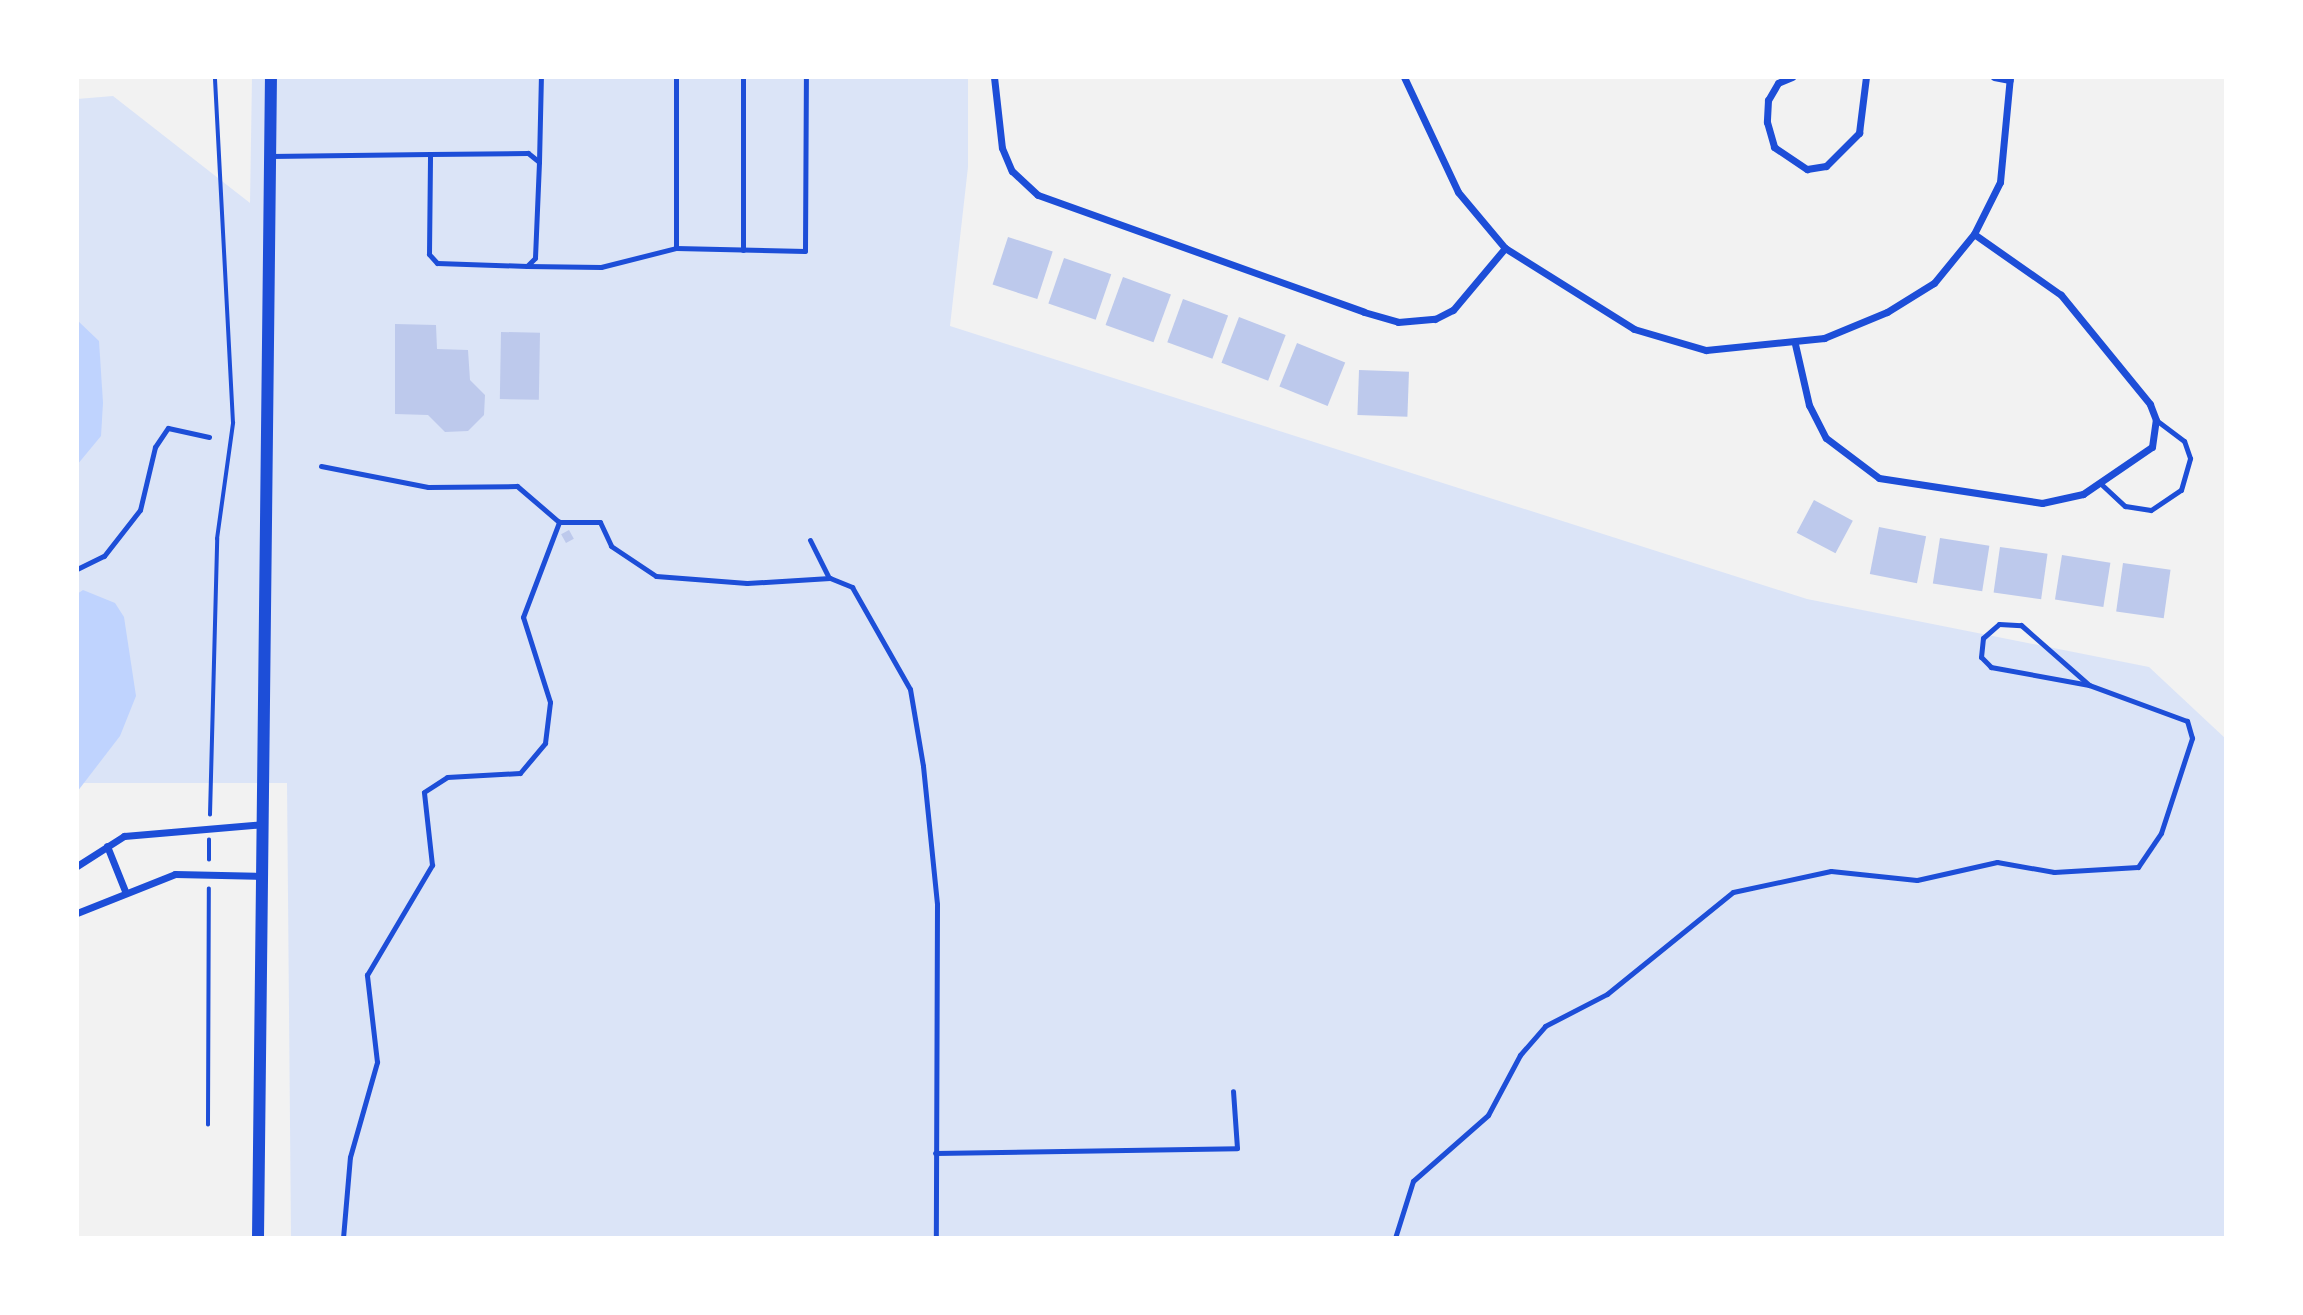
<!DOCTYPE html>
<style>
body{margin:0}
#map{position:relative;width:2303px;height:1315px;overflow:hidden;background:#f2f2f2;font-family:"PT Sans",sans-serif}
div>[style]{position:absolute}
.green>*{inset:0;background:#dbe4f7}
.water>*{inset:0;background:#bfd3fe}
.building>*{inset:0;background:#bdc9ec;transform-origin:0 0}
.path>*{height:3.5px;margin:-1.75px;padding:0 1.75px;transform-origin:1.75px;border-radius:1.75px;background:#1d4ed8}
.service>*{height:5px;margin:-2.5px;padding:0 2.5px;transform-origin:2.5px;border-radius:2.5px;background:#1d4ed8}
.minor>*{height:7px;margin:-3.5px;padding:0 3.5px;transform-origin:3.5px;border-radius:3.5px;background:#1d4ed8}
.tertiary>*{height:12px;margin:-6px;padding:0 6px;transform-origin:6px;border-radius:6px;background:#1d4ed8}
span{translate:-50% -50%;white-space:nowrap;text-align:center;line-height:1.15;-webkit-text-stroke:7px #fff;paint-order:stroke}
.frame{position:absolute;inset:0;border:79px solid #fff;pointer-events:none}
</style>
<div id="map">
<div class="green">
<i style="clip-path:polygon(252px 77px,968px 77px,968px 167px,950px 326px,1807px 599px,2149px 667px,2226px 739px,2226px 1238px,291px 1238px,287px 783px,77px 783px,77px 99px,113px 96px,250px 203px)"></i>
</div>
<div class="water">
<i style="clip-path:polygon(77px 320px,99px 341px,103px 403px,101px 436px,77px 465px)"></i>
<i style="clip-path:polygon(83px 590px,115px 603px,124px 617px,136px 696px,120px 736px,77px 792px,77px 594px)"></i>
</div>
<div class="building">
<i style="left:1008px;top:237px;width:47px;height:50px;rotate:18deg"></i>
<i style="left:1064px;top:258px;width:50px;height:48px;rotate:19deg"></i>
<i style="left:1123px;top:277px;width:51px;height:51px;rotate:20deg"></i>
<i style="left:1183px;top:299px;width:48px;height:46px;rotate:20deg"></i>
<i style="left:1239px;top:317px;width:50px;height:49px;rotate:21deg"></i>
<i style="clip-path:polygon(395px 324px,436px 325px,437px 349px,468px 350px,470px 380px,485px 395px,484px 415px,468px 431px,445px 432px,428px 415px,395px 414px)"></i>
<i style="left:501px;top:332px;width:39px;height:67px;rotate:1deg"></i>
<i style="left:1297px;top:343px;width:52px;height:47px;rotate:22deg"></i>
<i style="left:1359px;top:370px;width:50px;height:45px;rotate:2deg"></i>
<i style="left:1814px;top:500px;width:44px;height:37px;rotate:28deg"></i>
<i style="left:1879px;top:527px;width:48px;height:48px;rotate:11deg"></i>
<i style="left:569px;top:530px;width:10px;height:9px;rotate:61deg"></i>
<i style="left:1940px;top:538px;width:50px;height:46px;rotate:9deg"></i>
<i style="left:2000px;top:547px;width:48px;height:46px;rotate:8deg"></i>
<i style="left:2062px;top:555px;width:49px;height:45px;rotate:9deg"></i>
<i style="left:2123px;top:563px;width:48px;height:49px;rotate:8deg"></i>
</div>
<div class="path">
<i style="left:210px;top:815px;width:276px;rotate:-88.5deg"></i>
<i style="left:217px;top:539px;width:117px;rotate:-82.1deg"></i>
<i style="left:233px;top:423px;width:346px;rotate:-93deg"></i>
<i style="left:209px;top:860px;width:20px;rotate:-90deg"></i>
<i style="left:208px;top:1125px;width:236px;rotate:-89.8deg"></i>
</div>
<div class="service">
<i style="left:270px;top:156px;width:160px;rotate:-0.7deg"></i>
<i style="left:430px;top:154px;width:98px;rotate:-0.6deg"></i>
<i style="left:528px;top:153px;width:14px;rotate:39deg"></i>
<i style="left:539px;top:162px;width:96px;rotate:92.4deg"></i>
<i style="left:535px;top:258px;width:11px;rotate:135deg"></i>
<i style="left:527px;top:266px;width:90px;rotate:-178.1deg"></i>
<i style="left:437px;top:263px;width:12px;rotate:-132deg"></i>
<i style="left:429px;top:254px;width:100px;rotate:-89.4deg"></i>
<i style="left:539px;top:162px;width:85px;rotate:-88.7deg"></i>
<i style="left:676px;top:248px;width:171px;rotate:-90deg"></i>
<i style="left:743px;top:250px;width:173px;rotate:-90deg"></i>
<i style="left:527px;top:266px;width:74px;rotate:0.8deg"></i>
<i style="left:601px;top:267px;width:77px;rotate:-14.2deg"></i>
<i style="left:676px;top:248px;width:129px;rotate:1.3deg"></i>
<i style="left:805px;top:251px;width:174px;rotate:-89.7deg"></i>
<i style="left:321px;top:466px;width:109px;rotate:11.1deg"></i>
<i style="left:428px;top:487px;width:89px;rotate:-0.6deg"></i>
<i style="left:517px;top:486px;width:55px;rotate:40.6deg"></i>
<i style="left:559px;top:522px;width:41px"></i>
<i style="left:600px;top:522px;width:26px;rotate:65deg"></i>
<i style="left:611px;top:546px;width:54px;rotate:33.7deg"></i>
<i style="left:656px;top:576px;width:91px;rotate:4.4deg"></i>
<i style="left:747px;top:583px;width:83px;rotate:-3.4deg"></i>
<i style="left:830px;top:578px;width:24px;rotate:22deg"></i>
<i style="left:852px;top:587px;width:117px;rotate:60.4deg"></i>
<i style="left:910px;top:689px;width:78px;rotate:80.4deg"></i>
<i style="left:923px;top:766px;width:139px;rotate:84.2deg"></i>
<i style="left:937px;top:904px;width:334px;rotate:90.2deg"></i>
<i style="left:2100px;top:483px;width:34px;rotate:43deg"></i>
<i style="left:2125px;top:506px;width:26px;rotate:9deg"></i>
<i style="left:2151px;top:510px;width:36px;rotate:-34deg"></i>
<i style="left:2181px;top:490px;width:33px;rotate:-74deg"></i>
<i style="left:2190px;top:458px;width:18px;rotate:-109deg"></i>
<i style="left:2184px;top:441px;width:35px;rotate:-143deg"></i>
<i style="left:810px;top:540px;width:42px;rotate:63.4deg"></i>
<i style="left:77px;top:569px;width:30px;rotate:-26deg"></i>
<i style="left:104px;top:556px;width:58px;rotate:-52deg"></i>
<i style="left:140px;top:510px;width:65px;rotate:-76.6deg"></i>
<i style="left:155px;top:447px;width:23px;rotate:-56deg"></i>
<i style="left:168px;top:428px;width:42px;rotate:12.4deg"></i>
<i style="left:935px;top:1153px;width:302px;rotate:-0.9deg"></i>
<i style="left:1237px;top:1148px;width:57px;rotate:-94deg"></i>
<i style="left:343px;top:1238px;width:81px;rotate:-85.1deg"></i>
<i style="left:350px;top:1157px;width:99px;rotate:-74.1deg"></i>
<i style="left:377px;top:1062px;width:88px;rotate:-96.6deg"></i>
<i style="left:367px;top:975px;width:128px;rotate:-59.4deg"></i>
<i style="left:432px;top:865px;width:73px;rotate:-96.3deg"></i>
<i style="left:424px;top:792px;width:27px;rotate:-33deg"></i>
<i style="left:447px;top:777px;width:73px;rotate:-3.1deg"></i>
<i style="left:520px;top:773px;width:39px;rotate:-50deg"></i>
<i style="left:545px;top:743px;width:41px;rotate:-83deg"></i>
<i style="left:550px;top:702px;width:89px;rotate:-107.6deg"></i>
<i style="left:523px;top:617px;width:102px;rotate:-69.2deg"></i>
<i style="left:1395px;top:1238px;width:60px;rotate:-72.5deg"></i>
<i style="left:1413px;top:1181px;width:100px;rotate:-41.3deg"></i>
<i style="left:1488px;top:1115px;width:68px;rotate:-61.9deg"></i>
<i style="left:1520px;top:1055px;width:38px;rotate:-49deg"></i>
<i style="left:1545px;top:1026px;width:70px;rotate:-27.3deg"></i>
<i style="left:1607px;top:994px;width:162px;rotate:-39deg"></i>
<i style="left:1733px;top:892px;width:100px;rotate:-12.1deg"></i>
<i style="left:1831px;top:871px;width:86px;rotate:6deg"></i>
<i style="left:1917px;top:880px;width:82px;rotate:-12.7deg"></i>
<i style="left:1997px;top:862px;width:58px;rotate:10deg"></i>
<i style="left:2054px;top:872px;width:84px;rotate:-3.4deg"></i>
<i style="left:2138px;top:867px;width:41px;rotate:-55.9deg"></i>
<i style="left:2161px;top:833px;width:100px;rotate:-71.9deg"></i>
<i style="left:2192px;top:738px;width:18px;rotate:-106deg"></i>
<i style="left:2187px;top:721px;width:104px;rotate:-159.8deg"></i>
<i style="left:2089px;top:685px;width:100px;rotate:-169.6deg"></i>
<i style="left:1991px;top:667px;width:14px;rotate:-135deg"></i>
<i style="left:1981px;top:657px;width:19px;rotate:-84deg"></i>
<i style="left:1983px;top:638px;width:21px;rotate:-41deg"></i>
<i style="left:1999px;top:624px;width:22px;rotate:3deg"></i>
<i style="left:2021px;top:625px;width:91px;rotate:41.4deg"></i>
</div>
<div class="minor">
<i style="left:994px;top:77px;width:71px;rotate:83.6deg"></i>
<i style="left:1002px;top:148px;width:25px;rotate:67deg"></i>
<i style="left:1012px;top:171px;width:35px;rotate:43deg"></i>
<i style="left:1038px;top:195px;width:346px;rotate:19.7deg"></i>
<i style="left:1364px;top:312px;width:35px;rotate:16deg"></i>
<i style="left:1398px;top:322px;width:37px;rotate:-5deg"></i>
<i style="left:1435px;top:319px;width:20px;rotate:-27deg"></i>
<i style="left:1453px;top:310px;width:81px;rotate:-50deg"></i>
<i style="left:1404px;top:77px;width:127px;rotate:64.8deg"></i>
<i style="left:1458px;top:192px;width:73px;rotate:50deg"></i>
<i style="left:1505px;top:248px;width:152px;rotate:32.1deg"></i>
<i style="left:1634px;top:329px;width:75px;rotate:16.3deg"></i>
<i style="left:1706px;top:350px;width:119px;rotate:-5.8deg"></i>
<i style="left:1824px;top:338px;width:68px;rotate:-22.4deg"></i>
<i style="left:1887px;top:312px;width:55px;rotate:-31.7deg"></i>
<i style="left:1934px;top:283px;width:63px;rotate:-50.8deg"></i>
<i style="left:1974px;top:234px;width:58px;rotate:-63.4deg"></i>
<i style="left:2000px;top:182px;width:105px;rotate:-84.6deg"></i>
<i style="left:1792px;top:77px;width:15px;rotate:157deg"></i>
<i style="left:1778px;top:83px;width:20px;rotate:120deg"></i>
<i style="left:1768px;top:100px;width:22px;rotate:93deg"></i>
<i style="left:1767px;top:122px;width:26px;rotate:74deg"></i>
<i style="left:1774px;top:147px;width:40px;rotate:34deg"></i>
<i style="left:1807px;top:169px;width:19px;rotate:-9deg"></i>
<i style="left:1826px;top:166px;width:47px;rotate:-45deg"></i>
<i style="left:1859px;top:133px;width:56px;rotate:-82.9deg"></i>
<i style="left:1994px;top:77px;width:16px;rotate:11deg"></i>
<i style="left:1795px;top:344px;width:63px;rotate:77.1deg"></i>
<i style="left:1809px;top:405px;width:37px;rotate:63deg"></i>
<i style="left:1826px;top:438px;width:66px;rotate:37deg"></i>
<i style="left:1879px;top:478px;width:165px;rotate:8.7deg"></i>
<i style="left:2042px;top:503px;width:42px;rotate:-12.4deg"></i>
<i style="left:2083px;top:494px;width:83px;rotate:-34.3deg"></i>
<i style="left:2152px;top:447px;width:27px;rotate:-82deg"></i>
<i style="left:2156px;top:420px;width:17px;rotate:-111deg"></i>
<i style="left:2150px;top:404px;width:141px;rotate:-129.2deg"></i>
<i style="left:2061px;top:295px;width:106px;rotate:-145deg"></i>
<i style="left:107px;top:846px;width:48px;rotate:68.2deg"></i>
<i style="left:77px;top:866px;width:56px;rotate:-32.6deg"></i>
<i style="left:124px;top:836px;width:140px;rotate:-4.9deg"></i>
<i style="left:77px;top:913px;width:105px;rotate:-21.7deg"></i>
<i style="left:175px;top:874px;width:87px;rotate:1.3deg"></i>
</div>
<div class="tertiary">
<i style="left:258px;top:1238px;width:1161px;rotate:-89.36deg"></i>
</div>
<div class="frame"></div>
</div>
